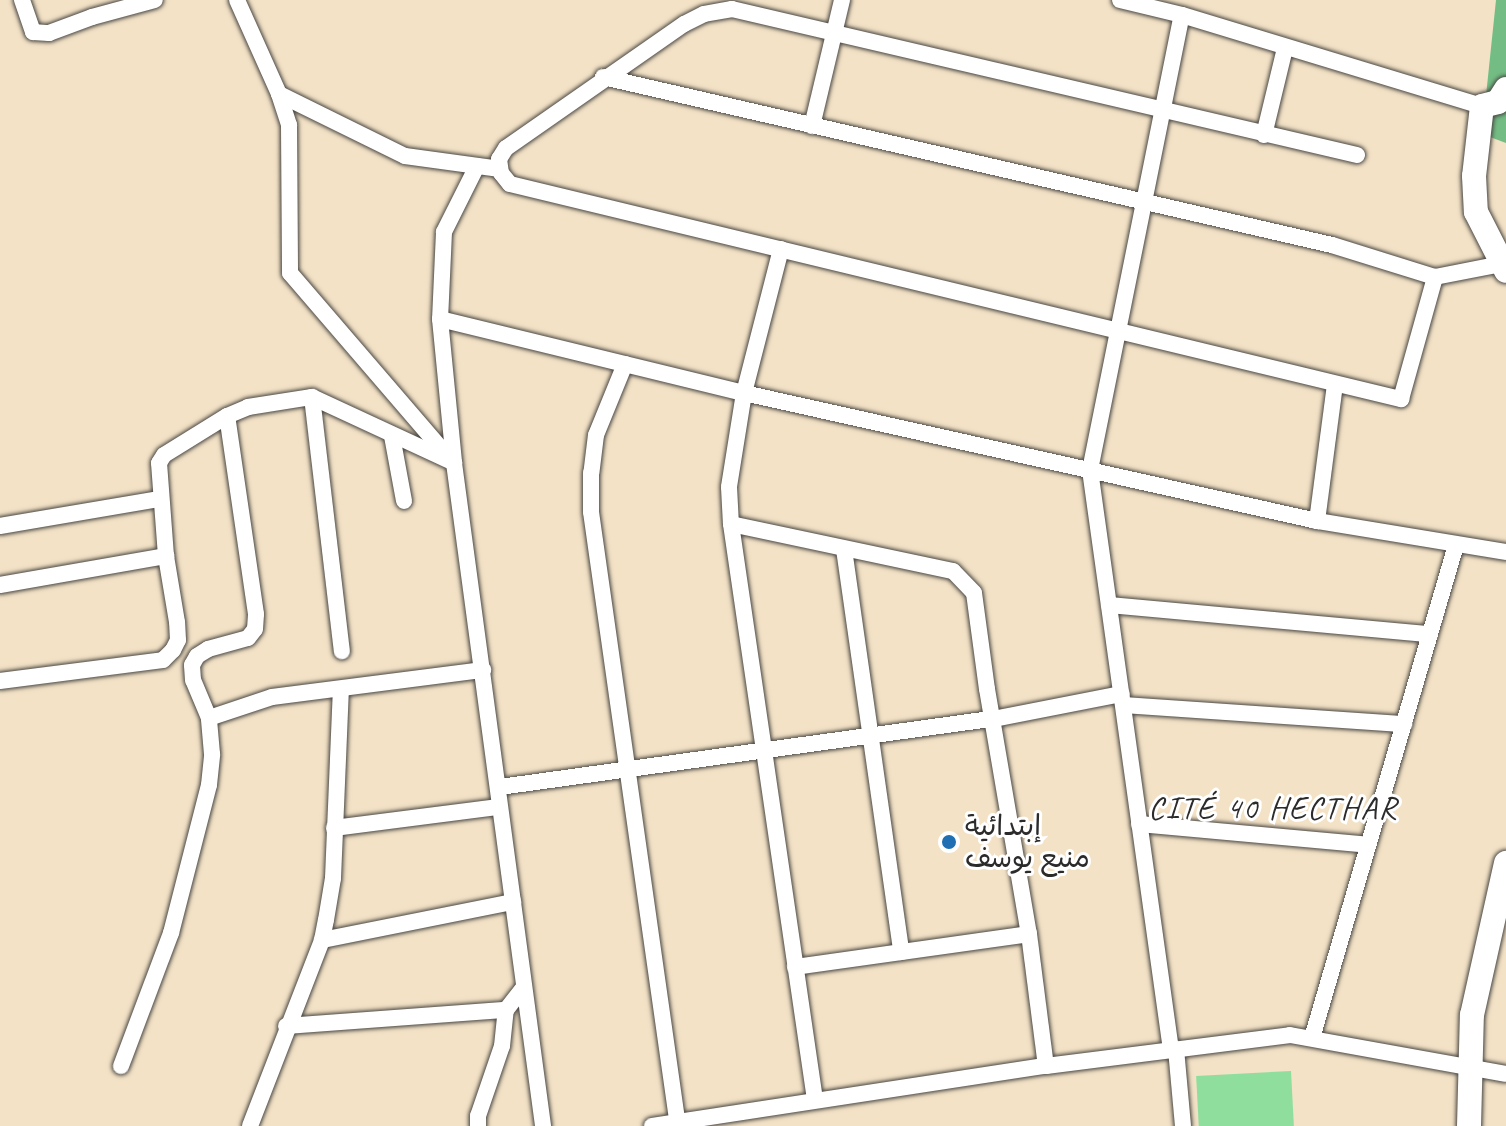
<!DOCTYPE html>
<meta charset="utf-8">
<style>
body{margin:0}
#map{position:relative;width:1506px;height:1126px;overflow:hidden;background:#f3e2c6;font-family:Caveat,"Playpen Sans Arabic",sans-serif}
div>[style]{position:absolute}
.green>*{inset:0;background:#8fde9d;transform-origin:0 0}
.forest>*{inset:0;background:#73bd84}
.roads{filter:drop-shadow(0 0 2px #494642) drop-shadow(0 0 2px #494642)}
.minor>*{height:16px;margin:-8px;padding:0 8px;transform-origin:8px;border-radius:8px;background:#fff}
.secondary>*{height:24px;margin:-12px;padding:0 12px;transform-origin:12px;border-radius:12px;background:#fff}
.dots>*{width:22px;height:22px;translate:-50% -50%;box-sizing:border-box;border:4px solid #fff;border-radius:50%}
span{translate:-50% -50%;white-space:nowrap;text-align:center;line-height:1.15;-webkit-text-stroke:6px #fff;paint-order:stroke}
.poi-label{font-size:28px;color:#2b2b2b}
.left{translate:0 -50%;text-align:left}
.quarter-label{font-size:32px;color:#2b2b2b;letter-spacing:2px}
</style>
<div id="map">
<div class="green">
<i style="left:1291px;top:1071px;width:55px;height:95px;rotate:87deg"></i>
</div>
<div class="forest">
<i style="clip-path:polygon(1496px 0,1506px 0,1506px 143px,1482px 134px)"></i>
</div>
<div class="roads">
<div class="minor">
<i style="left:22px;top:0;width:34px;rotate:71deg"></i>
<i style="left:33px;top:32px;width:16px;rotate:4deg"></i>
<i style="left:49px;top:33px;width:46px;rotate:-20.4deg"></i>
<i style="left:92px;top:17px;width:65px;rotate:-15.1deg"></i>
<i style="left:237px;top:0;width:103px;rotate:65.9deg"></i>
<i style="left:279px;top:94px;width:33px;rotate:72deg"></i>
<i style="left:289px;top:125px;width:148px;rotate:89.6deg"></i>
<i style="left:290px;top:273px;width:245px;rotate:49.3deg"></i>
<i style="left:1120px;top:0;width:64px;rotate:13.6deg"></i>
<i style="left:1182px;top:15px;width:313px;rotate:16.9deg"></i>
<i style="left:603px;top:77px;width:748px;rotate:12.98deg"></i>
<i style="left:1332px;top:245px;width:108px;rotate:17.3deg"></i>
<i style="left:1435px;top:277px;width:67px;rotate:-11.1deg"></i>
<i style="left:279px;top:94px;width:140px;rotate:26.2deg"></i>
<i style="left:405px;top:156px;width:96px;rotate:7.8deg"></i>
<i style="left:812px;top:126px;width:130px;rotate:-76.6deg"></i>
<i style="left:1264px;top:135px;width:89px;rotate:-76.4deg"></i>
<i style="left:1357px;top:155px;width:642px;rotate:-166.85deg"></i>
<i style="left:732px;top:9px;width:28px;rotate:170deg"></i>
<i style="left:704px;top:14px;width:22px;rotate:153deg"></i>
<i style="left:684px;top:24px;width:217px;rotate:145.1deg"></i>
<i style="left:506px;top:148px;width:13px;rotate:122deg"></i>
<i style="left:499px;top:159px;width:14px;rotate:82deg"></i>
<i style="left:501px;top:173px;width:14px;rotate:51deg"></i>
<i style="left:510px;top:184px;width:917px;rotate:13.57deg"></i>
<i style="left:1401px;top:399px;width:127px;rotate:-74.4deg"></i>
<i style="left:477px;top:166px;width:74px;rotate:116.6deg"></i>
<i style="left:444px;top:232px;width:87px;rotate:92.6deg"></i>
<i style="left:440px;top:319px;width:145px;rotate:84.4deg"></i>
<i style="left:454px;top:463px;width:669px;rotate:82.35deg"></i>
<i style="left:781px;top:249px;width:149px;rotate:104.4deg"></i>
<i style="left:744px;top:393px;width:95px;rotate:99.1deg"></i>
<i style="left:729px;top:487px;width:37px;rotate:87deg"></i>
<i style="left:731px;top:524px;width:582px;rotate:81.7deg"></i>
<i style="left:440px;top:319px;width:313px;rotate:13.7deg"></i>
<i style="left:744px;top:393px;width:587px;rotate:12.59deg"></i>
<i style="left:1317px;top:521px;width:192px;rotate:9.3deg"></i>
<i style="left:625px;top:364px;width:77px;rotate:112.2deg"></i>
<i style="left:596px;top:435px;width:38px;rotate:97deg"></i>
<i style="left:591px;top:473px;width:39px;rotate:90deg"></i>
<i style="left:591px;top:512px;width:620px;rotate:81.94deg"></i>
<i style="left:312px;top:397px;width:256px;rotate:83.3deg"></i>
<i style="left:392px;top:436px;width:66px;rotate:79.5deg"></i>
<i style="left:1317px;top:521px;width:137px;rotate:-82.5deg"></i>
<i style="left:731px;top:524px;width:227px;rotate:12deg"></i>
<i style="left:953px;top:571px;width:30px;rotate:46deg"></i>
<i style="left:974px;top:593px;width:97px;rotate:82.3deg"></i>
<i style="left:987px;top:689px;width:249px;rotate:80.3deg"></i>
<i style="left:1029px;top:934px;width:133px;rotate:82.7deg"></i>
<i style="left:0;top:526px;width:162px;rotate:-9.6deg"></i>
<i style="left:844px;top:549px;width:407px;rotate:81.9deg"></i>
<i style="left:0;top:585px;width:169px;rotate:-9.9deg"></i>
<i style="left:1109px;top:605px;width:322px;rotate:5.2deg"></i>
<i style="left:0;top:681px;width:164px;rotate:-7.3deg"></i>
<i style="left:163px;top:660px;width:14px;rotate:-45deg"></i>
<i style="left:173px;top:650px;width:11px;rotate:-63deg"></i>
<i style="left:178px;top:640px;width:18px;rotate:-93deg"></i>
<i style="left:177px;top:622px;width:67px;rotate:-99.5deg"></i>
<i style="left:166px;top:556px;width:93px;rotate:-94.3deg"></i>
<i style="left:159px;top:463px;width:9px;rotate:-58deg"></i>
<i style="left:164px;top:455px;width:74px;rotate:-31.8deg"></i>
<i style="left:1124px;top:705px;width:281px;rotate:3.9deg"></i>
<i style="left:209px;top:718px;width:41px;rotate:-112.8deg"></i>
<i style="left:193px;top:680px;width:15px;rotate:-94deg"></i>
<i style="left:192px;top:665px;width:10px;rotate:-61deg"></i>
<i style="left:197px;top:656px;width:13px;rotate:-32deg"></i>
<i style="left:208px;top:649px;width:41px;rotate:-15.4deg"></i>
<i style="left:248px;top:638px;width:11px;rotate:-52deg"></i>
<i style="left:255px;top:629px;width:15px;rotate:-86deg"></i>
<i style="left:256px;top:614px;width:200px;rotate:-98.3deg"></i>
<i style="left:227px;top:416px;width:23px;rotate:-23deg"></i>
<i style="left:248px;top:407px;width:65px;rotate:-8.9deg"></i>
<i style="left:312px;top:397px;width:157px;rotate:24.9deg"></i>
<i style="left:500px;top:787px;width:498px;rotate:-7.9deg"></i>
<i style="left:993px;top:719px;width:131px;rotate:-11deg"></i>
<i style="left:1139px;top:824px;width:230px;rotate:5.2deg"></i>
<i style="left:334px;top:828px;width:166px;rotate:-7.3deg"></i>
<i style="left:322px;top:940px;width:195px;rotate:-11.3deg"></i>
<i style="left:795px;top:967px;width:236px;rotate:-8deg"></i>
<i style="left:286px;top:1026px;width:221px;rotate:-4.2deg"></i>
<i style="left:1312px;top:1038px;width:514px;rotate:-73.72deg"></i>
<i style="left:1176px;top:1049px;width:77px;rotate:84.8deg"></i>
<i style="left:1171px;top:1050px;width:586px;rotate:-97.95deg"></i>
<i style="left:1090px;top:470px;width:464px;rotate:-78.6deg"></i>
<i style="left:121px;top:1066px;width:142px;rotate:-69.4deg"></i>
<i style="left:171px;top:933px;width:153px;rotate:-75.6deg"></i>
<i style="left:209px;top:785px;width:31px;rotate:-84deg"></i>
<i style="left:212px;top:754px;width:36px;rotate:-95deg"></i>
<i style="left:209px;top:718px;width:66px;rotate:-18.4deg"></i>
<i style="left:272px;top:697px;width:213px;rotate:-7.3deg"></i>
<i style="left:250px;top:1126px;width:199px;rotate:-68.8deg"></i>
<i style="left:322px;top:940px;width:20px;rotate:-79deg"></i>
<i style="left:326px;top:920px;width:43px;rotate:-80.5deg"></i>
<i style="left:333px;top:878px;width:187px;rotate:-87.6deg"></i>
<i style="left:478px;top:1126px;width:10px;rotate:-90deg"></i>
<i style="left:478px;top:1116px;width:74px;rotate:-71.1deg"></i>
<i style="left:502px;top:1046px;width:36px;rotate:-84deg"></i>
<i style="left:506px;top:1010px;width:28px;rotate:-52deg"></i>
<i style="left:652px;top:1126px;width:399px;rotate:-8.7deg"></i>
<i style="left:1046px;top:1066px;width:246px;rotate:-7.2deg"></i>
<i style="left:1290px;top:1035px;width:219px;rotate:10.2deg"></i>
</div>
<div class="secondary">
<i style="left:1506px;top:89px;width:15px;rotate:122deg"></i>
<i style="left:1498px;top:102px;width:16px;rotate:166deg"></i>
<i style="left:1482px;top:106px;width:70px;rotate:96.5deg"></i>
<i style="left:1474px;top:176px;width:36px;rotate:87deg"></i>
<i style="left:1476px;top:212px;width:66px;rotate:63deg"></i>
<i style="left:1469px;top:1126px;width:111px;rotate:-88.5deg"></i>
<i style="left:1472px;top:1015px;width:156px;rotate:-77.4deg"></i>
</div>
</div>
<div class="dots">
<i style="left:949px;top:842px;background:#1f6fb2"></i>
</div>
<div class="poi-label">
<span class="left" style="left:965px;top:842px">إبتدائية<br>منيع يوسف</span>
</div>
<div class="quarter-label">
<span style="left:1273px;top:808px">CITÉ 40 HECTHAR</span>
</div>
</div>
